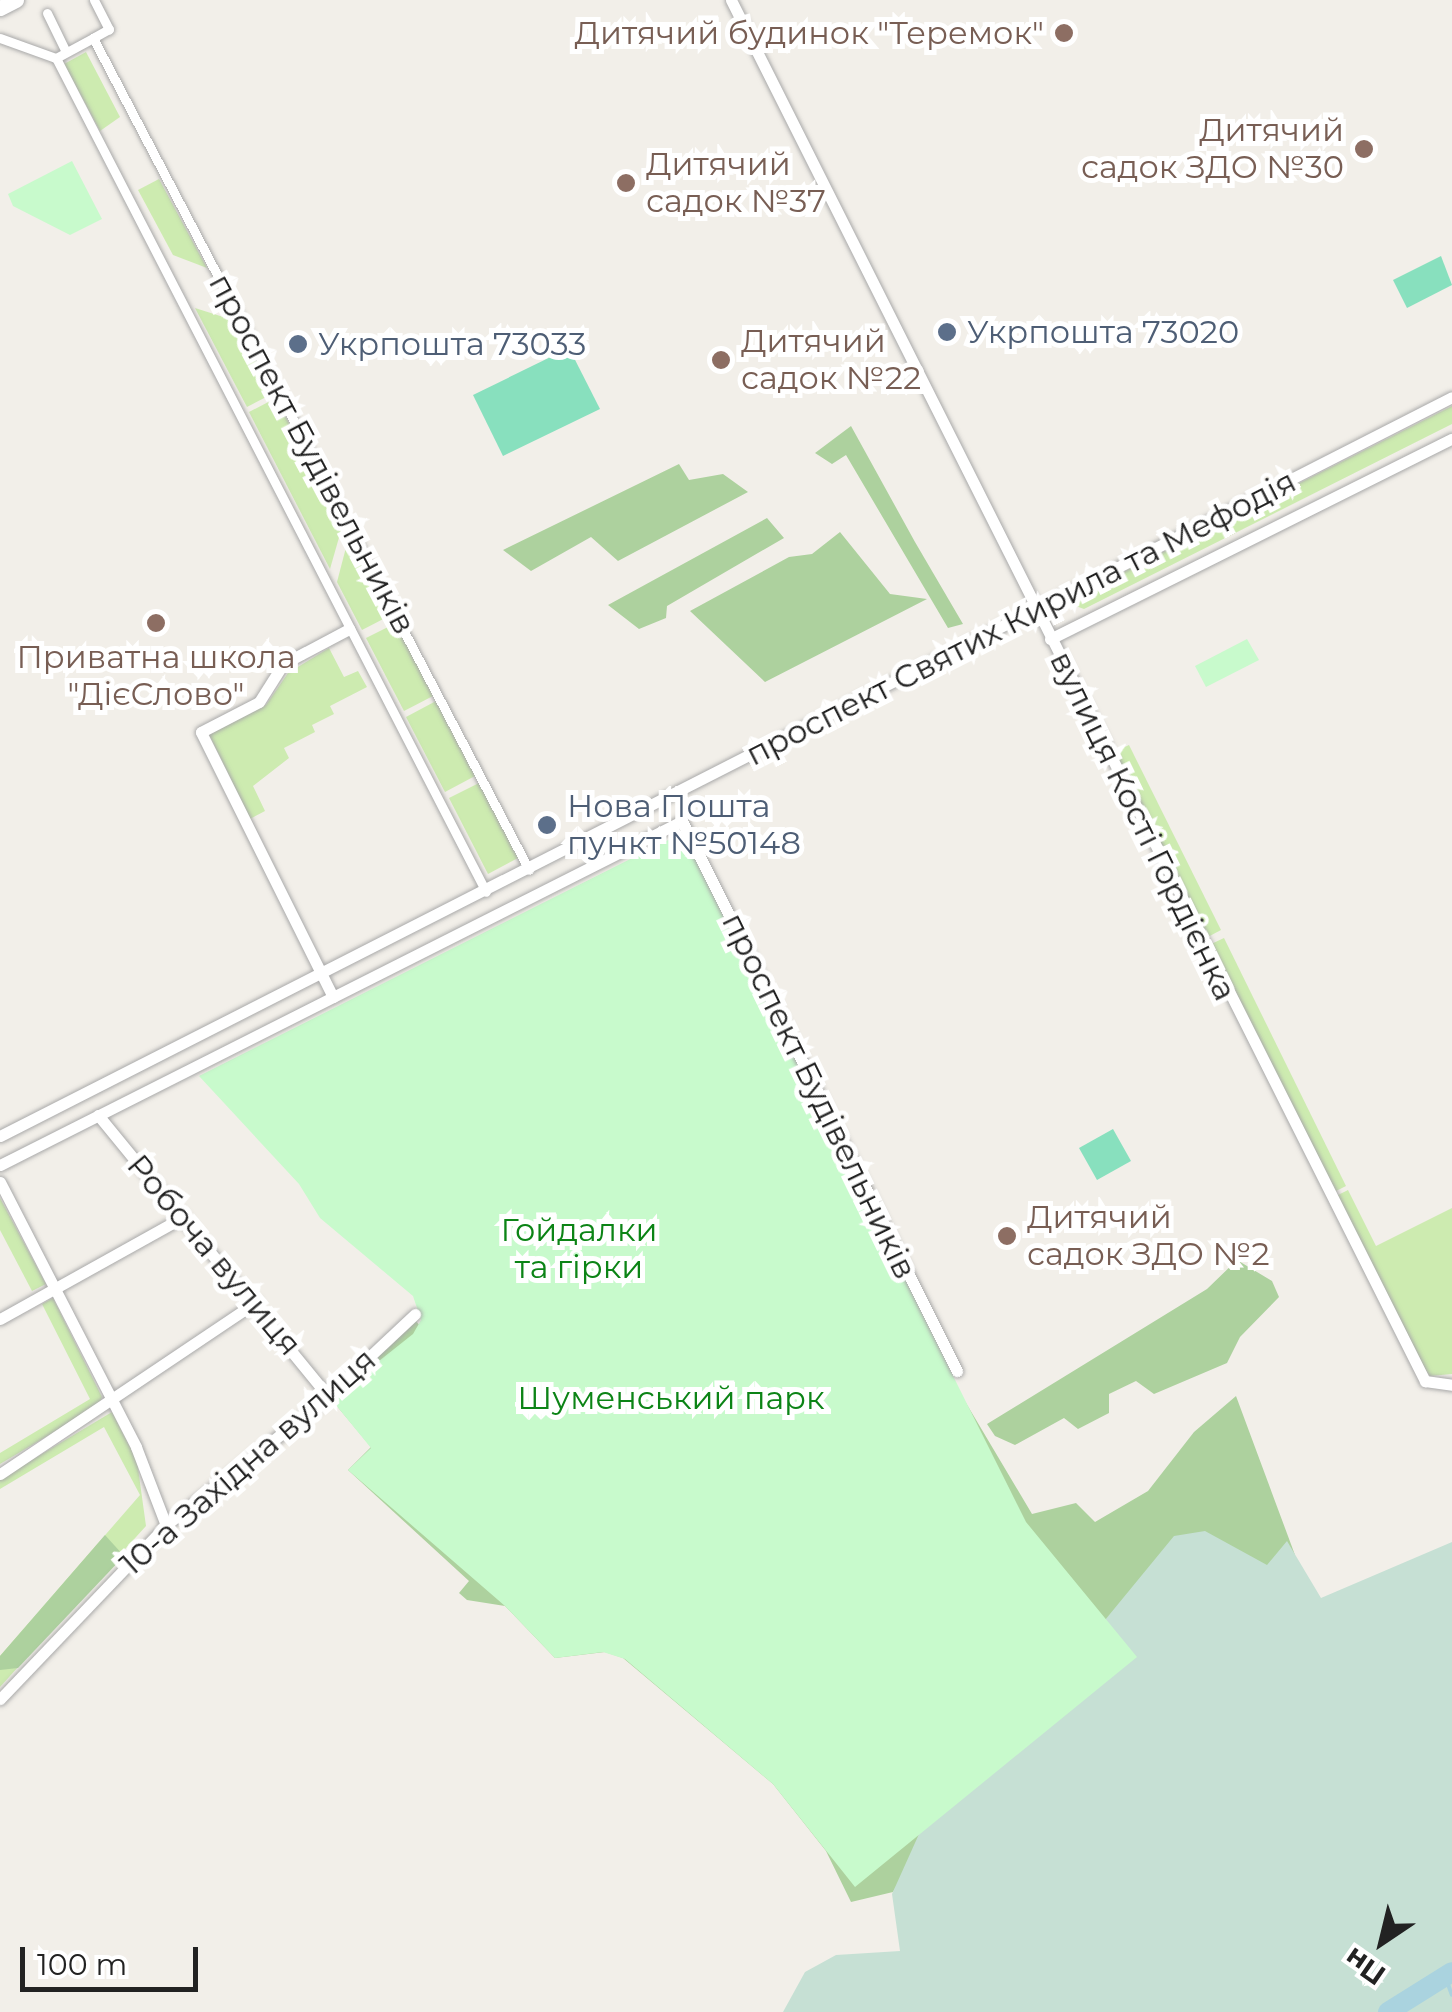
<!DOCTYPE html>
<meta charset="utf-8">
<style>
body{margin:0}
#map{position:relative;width:1452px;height:2012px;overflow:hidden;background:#f2efe9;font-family:Montserrat,sans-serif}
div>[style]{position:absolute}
.grass>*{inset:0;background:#cdebb0}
.forest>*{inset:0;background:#add19e}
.wetland>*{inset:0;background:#c6e0d4}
.park>*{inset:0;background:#c8facc}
.pitch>*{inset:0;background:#88e0be}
.stream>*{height:4px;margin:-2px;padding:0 2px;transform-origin:2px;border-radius:2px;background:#aad3df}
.river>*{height:20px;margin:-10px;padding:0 10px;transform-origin:10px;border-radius:10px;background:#aad3df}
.roads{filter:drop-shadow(0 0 2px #a9a9a9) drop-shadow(0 0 2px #a9a9a9)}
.pedestrian>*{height:9px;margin:-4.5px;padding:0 4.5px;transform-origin:4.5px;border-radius:4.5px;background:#fff}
.minor>*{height:11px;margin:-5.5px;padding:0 5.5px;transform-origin:5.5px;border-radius:5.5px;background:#fff}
.tertiary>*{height:15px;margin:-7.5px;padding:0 7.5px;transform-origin:7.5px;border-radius:7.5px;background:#fff}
.dots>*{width:28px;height:28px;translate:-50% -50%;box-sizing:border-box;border:5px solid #fff;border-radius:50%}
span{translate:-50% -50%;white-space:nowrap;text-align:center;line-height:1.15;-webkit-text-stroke:10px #fff;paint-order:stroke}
.education-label{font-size:32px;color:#785e54}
.right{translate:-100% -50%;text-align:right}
.left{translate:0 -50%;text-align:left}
.service-label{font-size:32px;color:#4e5e75}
.street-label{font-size:32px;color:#222}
.park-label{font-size:32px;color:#0c8416}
.north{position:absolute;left:1332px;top:1892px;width:100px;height:100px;-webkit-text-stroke:8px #fff;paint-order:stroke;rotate:215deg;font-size:28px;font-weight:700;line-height:40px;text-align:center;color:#222}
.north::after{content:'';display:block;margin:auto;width:35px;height:45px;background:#222;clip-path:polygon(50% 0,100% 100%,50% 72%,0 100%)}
.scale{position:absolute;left:20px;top:1947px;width:178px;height:45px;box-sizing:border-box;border:5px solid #222;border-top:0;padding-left:12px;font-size:30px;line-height:35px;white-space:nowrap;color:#222;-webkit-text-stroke:8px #fff;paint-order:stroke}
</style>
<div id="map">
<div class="grass">
<i style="clip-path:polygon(86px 52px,120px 117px,100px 131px,64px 64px)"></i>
<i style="clip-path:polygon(159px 179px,207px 268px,173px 255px,138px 190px)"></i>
<i style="clip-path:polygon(195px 308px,236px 321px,274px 393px,247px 407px)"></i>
<i style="clip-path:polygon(276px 398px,342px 527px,330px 569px,249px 412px)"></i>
<i style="clip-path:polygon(1452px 406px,1452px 424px,1084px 609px,1073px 605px,1076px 596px)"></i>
<i style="clip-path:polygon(349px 536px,391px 615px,362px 630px,337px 582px)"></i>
<i style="clip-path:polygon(396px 623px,433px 696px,404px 711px,366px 638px)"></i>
<i style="clip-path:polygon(329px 648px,344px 677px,358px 671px,367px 687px,330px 706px,334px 714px,312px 725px,315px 732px,284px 748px,289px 758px,253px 786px,265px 811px,250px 819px,209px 734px,266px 705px,288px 673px)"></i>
<i style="clip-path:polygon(436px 701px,475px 776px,445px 792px,406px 717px)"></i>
<i style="clip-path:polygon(1129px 745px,1221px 930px,1204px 939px,1112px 753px)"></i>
<i style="clip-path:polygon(479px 783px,518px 858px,488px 874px,449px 798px)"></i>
<i style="clip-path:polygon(1224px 938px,1346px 1186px,1332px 1193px,1209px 945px)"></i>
<i style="clip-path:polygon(1348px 1190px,1376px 1246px,1452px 1208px,1452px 1374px,1430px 1376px,1423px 1367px,1334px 1197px)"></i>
<i style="clip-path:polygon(0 1198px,46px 1284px,32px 1291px,0 1230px)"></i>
<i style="clip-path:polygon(53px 1298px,102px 1397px,98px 1406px,0 1464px,0 1453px,90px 1399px,42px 1304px)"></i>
<i style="clip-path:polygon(112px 1412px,137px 1461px,146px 1526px,0 1687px,0 1656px,140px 1495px,104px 1427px,0 1489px,0 1479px)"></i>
</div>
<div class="forest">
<i style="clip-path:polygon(851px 426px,915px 542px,963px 624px,948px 628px,846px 455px,832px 464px,815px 453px)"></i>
<i style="clip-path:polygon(679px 464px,689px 480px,723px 474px,748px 492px,618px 561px,591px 537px,531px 571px,503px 550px)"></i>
<i style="clip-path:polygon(767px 518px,784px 538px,667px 606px,666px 618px,639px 629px,608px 605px)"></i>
<i style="clip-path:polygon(840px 532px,890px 594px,927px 599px,765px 682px,690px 611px,789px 557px,812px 554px)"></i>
<i style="clip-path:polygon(1237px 1260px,1272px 1281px,1279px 1297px,1240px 1337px,1227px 1363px,1154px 1394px,1136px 1381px,1109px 1394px,1109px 1413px,1078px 1429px,1064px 1418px,1015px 1445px,995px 1436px,987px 1424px,1207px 1289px)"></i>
<i style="clip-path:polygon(415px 1320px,458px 1369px,966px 1403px,1032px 1514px,1076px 1503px,1095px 1522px,1148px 1491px,1194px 1432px,1236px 1396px,1295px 1555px,962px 1768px,893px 1892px,851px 1902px,826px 1851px,773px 1784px,623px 1658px,605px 1652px,555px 1658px,505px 1606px,467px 1600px,459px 1593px,469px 1581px,348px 1470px,371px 1447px,331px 1399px)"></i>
<i style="clip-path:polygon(105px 1535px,124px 1556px,18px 1668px,0 1670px,0 1656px)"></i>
</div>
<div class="wetland">
<i style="clip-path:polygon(1205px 1531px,1267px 1565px,1287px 1541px,1321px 1598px,1452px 1542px,1452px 2012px,783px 2012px,805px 1972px,836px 1955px,900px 1951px,892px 1894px,928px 1814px,1073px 1659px,1174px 1536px)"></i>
</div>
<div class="park">
<i style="clip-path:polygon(72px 161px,102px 219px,70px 235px,13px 206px,8px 194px)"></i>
<i style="clip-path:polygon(1247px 639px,1259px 660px,1206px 687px,1195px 666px)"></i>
<i style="clip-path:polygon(682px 833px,1026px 1522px,1137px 1657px,855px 1887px,773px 1784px,625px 1659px,603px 1652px,555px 1658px,505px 1606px,348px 1470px,371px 1448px,331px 1399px,413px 1334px,421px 1320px,413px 1296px,320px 1218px,299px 1184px,199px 1076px)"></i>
</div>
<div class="pitch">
<i style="clip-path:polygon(1441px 256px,1452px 285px,1407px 308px,1393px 280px)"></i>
<i style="clip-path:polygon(569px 348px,600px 409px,503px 456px,473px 395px)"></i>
<i style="clip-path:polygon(1113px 1129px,1131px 1161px,1097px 1180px,1079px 1148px)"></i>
</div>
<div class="stream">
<i style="left:1445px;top:1976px;width:20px;rotate:70deg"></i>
</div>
<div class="river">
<i style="left:1388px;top:2012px;width:75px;rotate:-32deg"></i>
</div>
<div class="roads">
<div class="pedestrian">
<i style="left:94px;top:0;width:33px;rotate:63deg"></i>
<i style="left:109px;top:29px;width:18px;rotate:151deg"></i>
<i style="left:93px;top:38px;width:939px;rotate:62.34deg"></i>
<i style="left:47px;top:13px;width:43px;rotate:64deg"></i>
<i style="left:0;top:38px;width:59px;rotate:19.7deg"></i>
<i style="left:93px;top:38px;width:42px;rotate:151.6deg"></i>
<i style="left:56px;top:58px;width:938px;rotate:62.72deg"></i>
</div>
<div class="minor">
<i style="left:731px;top:0;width:1546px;rotate:63.32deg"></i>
<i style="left:1425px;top:1381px;width:27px;rotate:8deg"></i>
<i style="left:1050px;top:639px;width:449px;rotate:-26.5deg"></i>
<i style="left:333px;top:997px;width:296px;rotate:-116.5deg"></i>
<i style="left:201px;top:732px;width:65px;rotate:-27.3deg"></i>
<i style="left:259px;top:702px;width:45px;rotate:-57.7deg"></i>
<i style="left:283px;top:664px;width:75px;rotate:-27.9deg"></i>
<i style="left:98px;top:1115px;width:363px;rotate:50.7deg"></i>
<i style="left:0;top:1136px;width:1629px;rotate:-26.97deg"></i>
<i style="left:0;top:1165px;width:764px;rotate:-26.77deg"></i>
<i style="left:682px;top:821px;width:615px;rotate:63.43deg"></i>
<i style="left:0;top:1182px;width:298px;rotate:62.8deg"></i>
<i style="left:136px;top:1447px;width:84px;rotate:69deg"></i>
<i style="left:0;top:1319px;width:210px;rotate:-29.1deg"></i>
<i style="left:0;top:1474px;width:308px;rotate:-33.9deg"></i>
<i style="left:0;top:1699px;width:240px;rotate:-46.3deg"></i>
<i style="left:166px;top:1525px;width:194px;rotate:-38.3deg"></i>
<i style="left:318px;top:1405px;width:133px;rotate:-43.2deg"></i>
</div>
<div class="tertiary">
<i style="left:0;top:8px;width:18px;rotate:-27deg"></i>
</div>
</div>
<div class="dots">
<i style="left:1064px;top:33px;background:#8d6e63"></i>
<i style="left:1364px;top:149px;background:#8d6e63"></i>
<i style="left:626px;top:183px;background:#8d6e63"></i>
<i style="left:947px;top:332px;background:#5c6f8a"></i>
<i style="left:298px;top:344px;background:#5c6f8a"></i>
<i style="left:721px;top:360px;background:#8d6e63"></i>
<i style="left:156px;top:623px;background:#8d6e63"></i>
<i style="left:547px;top:825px;background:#5c6f8a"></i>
<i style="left:1007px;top:1236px;background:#8d6e63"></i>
</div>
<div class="education-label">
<span class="right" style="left:1044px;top:33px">Дитячий будинок "Теремок"</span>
<span class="right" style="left:1344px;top:149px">Дитячий<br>садок ЗДО №30</span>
<span class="left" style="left:646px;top:183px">Дитячий<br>садок №37</span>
<span class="left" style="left:741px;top:360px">Дитячий<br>садок №22</span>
<span style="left:156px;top:676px">Приватна школа<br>"ДієСлово"</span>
<span class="left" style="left:1027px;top:1236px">Дитячий<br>садок ЗДО №2</span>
</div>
<div class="service-label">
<span class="left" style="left:967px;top:332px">Укрпошта 73020</span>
<span class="left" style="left:318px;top:344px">Укрпошта 73033</span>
<span class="left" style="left:567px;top:825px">Нова Пошта<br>пункт №50148</span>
</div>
<div class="street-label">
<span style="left:312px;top:454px;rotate:62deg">проспект Будівельників</span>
<span style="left:1021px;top:618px;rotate:-27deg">проспект Святих Кирила та Мефодія</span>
<span style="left:1143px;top:826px;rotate:64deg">вулиця Кості Гордієнка</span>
<span style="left:819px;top:1096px;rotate:64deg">проспект Будівельників</span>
<span style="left:214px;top:1255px;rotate:50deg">Робоча вулиця</span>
<span style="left:248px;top:1462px;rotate:-41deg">10-а Західна вулиця</span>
</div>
<div class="park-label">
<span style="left:579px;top:1249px">Гойдалки<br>та гірки</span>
<span style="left:671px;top:1398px">Шуменський парк</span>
</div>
<div class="north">Пн</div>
<div class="scale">100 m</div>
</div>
